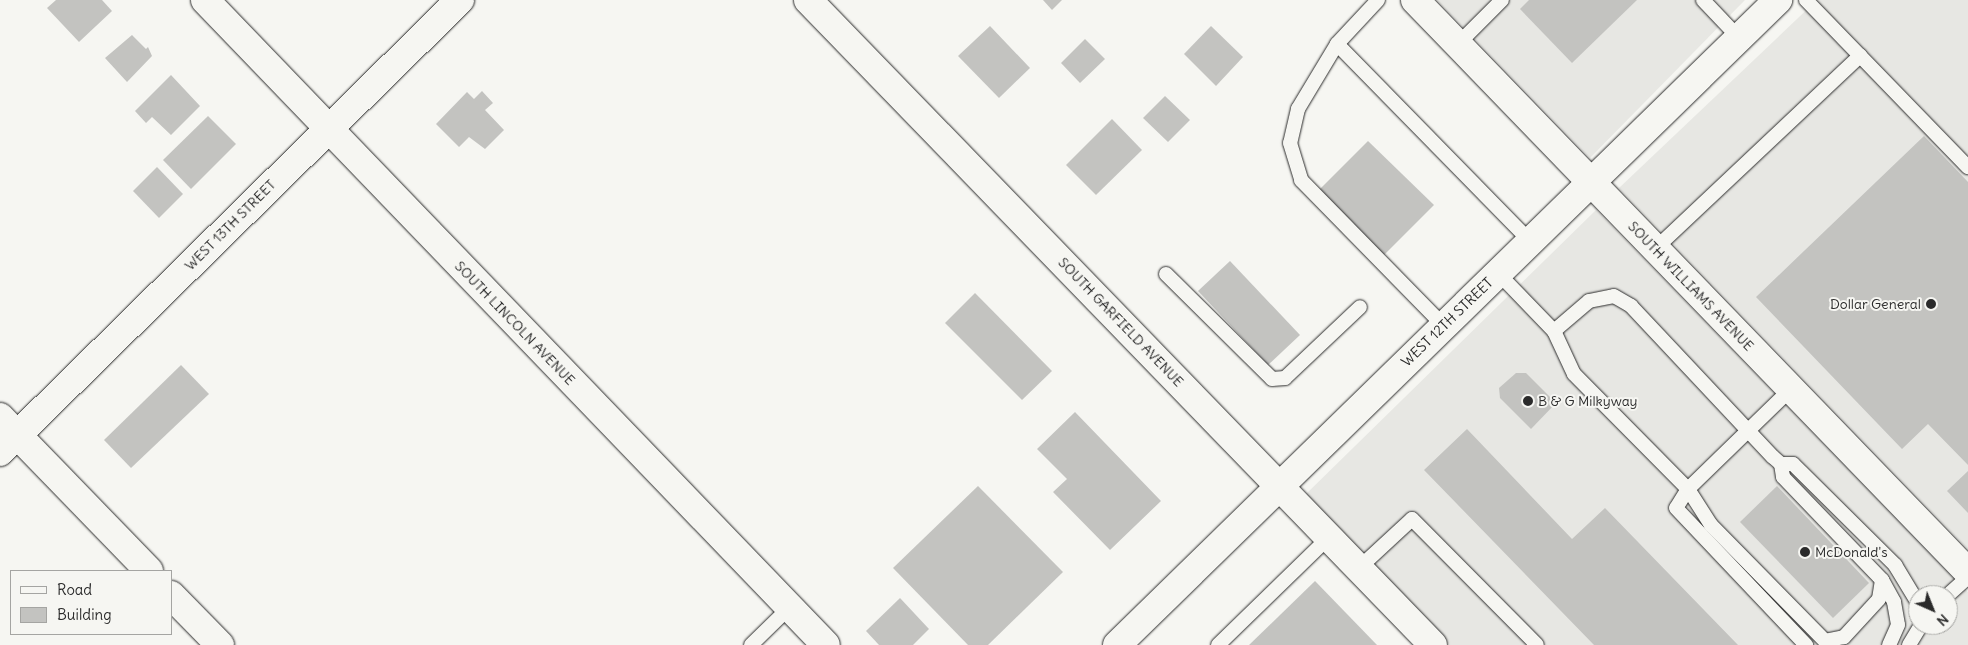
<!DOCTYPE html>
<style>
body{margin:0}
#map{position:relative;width:1968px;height:645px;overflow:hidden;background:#f6f6f2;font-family:Delius,sans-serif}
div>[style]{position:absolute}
.built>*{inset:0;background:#e7e7e3}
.building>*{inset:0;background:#c3c3c0}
.roads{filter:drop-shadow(0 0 1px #2b2b2b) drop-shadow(0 0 1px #2b2b2b)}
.lane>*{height:14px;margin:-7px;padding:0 7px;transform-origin:7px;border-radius:7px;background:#f6f6f2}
.street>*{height:28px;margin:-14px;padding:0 14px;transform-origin:14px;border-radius:14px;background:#f6f6f2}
.primary>*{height:28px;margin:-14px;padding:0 14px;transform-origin:14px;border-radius:14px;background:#f6f6f2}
.dots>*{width:14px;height:14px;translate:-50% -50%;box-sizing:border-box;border:2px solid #f6f6f2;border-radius:50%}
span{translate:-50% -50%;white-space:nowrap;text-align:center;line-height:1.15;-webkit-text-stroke:4px #f6f6f2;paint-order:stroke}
.street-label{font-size:14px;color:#2b2b2b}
.poi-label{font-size:14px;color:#2b2b2b}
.right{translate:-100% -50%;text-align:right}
.left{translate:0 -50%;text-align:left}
.legend{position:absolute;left:10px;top:570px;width:162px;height:65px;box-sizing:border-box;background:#f6f6f2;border:1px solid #a5a5a2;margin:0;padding:6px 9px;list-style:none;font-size:15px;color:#2b2b2b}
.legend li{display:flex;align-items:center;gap:10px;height:25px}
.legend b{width:25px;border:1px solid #a5a5a2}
.north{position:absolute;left:1908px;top:585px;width:50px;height:50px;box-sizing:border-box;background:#f6f6f2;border:1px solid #a5a5a2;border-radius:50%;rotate:136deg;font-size:14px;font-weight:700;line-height:20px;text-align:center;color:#2b2b2b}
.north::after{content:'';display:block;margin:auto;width:18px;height:22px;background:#2b2b2b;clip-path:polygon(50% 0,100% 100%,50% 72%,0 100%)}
</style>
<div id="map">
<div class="built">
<i style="clip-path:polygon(1437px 0,1745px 0,1590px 158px)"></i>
<i style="clip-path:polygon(1817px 0,1968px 0,1968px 549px,1619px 188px)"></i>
<i style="clip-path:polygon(evenodd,1596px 210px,1968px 592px,1968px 645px,1449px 645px,1305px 495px,1596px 210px,1918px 595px,1948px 595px,1948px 625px,1918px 625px,1918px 595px)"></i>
</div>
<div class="building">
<i style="clip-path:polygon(56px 0,102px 0,112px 11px,79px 42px,47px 8px)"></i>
<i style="clip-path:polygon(1043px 0,1062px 0,1052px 10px)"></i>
<i style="clip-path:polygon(1529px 0,1637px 0,1572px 63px,1520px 9px)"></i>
<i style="clip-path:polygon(990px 26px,1030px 68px,999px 98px,958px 56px)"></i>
<i style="clip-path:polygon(1211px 26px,1243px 57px,1216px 86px,1184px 54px)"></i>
<i style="clip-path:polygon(132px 35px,146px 49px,148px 47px,152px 56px,127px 82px,105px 58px)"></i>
<i style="clip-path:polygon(1085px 39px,1105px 59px,1080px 83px,1061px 63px)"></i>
<i style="clip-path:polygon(171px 75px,200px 106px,171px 135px,152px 117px,146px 123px,135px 111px)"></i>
<i style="clip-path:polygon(482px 91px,493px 103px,485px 110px,504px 130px,485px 149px,469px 137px,459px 147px,436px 124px,467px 92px,474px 99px)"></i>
<i style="clip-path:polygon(1165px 96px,1190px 120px,1168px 142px,1143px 118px)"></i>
<i style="clip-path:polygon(208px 116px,236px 144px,191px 189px,163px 160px)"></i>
<i style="clip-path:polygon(1112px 119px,1142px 150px,1096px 195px,1066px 165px)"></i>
<i style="clip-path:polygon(1924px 136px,1968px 182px,1968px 465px,1928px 424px,1902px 449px,1756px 297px)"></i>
<i style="clip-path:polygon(1368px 141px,1434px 205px,1384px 255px,1319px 190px)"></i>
<i style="clip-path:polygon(157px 167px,183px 194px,159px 218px,133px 191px)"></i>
<i style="clip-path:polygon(1230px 261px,1300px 335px,1268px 365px,1198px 291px)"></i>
<i style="clip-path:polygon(975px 293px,1052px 371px,1022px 400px,945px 323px)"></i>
<i style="clip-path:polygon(181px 365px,209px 394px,131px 468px,104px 440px)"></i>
<i style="clip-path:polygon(1516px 373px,1526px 373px,1556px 403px,1531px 429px,1500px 398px,1499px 388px)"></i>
<i style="clip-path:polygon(1075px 412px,1161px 501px,1110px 550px,1053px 492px,1067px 479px,1037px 449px)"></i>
<i style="clip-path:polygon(1467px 429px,1572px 539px,1605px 508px,1738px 645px,1594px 645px,1424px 470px)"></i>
<i style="clip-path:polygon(1968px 471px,1968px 513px,1947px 491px)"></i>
<i style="clip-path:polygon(978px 486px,1063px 572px,988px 645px,968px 645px,893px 568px)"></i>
<i style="clip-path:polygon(1777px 486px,1869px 583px,1833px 618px,1740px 522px)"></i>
<i style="clip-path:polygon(1315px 581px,1377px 645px,1249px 645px)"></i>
<i style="clip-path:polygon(900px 598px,929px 629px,913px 645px,879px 645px,866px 631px)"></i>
</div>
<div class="roads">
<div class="lane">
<i style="left:1378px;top:0;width:60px;rotate:133deg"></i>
<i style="left:1337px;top:44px;width:76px;rotate:121deg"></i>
<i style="left:1298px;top:109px;width:35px;rotate:103deg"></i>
<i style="left:1290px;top:143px;width:39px;rotate:73deg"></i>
<i style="left:1301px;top:180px;width:204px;rotate:45.6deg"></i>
<i style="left:1703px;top:0;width:52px;rotate:46.5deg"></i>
<i style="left:1806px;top:0;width:233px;rotate:45.9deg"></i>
<i style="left:1337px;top:44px;width:277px;rotate:45.6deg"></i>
<i style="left:1458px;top:44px;width:62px;rotate:-45deg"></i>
<i style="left:1655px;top:249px;width:282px;rotate:-43.3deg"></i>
<i style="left:1498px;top:273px;width:81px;rotate:46deg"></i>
<i style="left:1554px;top:331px;width:47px;rotate:65.1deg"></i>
<i style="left:1574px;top:374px;width:162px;rotate:45.3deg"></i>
<i style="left:1688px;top:489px;width:22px;rotate:122deg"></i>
<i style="left:1676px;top:508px;width:189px;rotate:46.5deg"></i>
<i style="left:1166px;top:274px;width:149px;rotate:44.7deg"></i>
<i style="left:1272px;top:379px;width:13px;rotate:-4deg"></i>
<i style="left:1285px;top:378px;width:103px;rotate:-43.4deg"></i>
<i style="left:1554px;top:331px;width:46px;rotate:-40.6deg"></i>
<i style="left:1589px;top:301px;width:25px;rotate:-11deg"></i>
<i style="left:1614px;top:296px;width:20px;rotate:30deg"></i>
<i style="left:1631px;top:306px;width:207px;rotate:46.8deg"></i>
<i style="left:1773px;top:457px;width:11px;rotate:41deg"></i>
<i style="left:1781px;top:464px;width:12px"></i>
<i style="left:1793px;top:464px;width:144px;rotate:44.7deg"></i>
<i style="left:1895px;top:565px;width:44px;rotate:58.8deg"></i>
<i style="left:1781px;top:464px;width:13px;rotate:81deg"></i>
<i style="left:1783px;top:477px;width:143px;rotate:46.1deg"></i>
<i style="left:1882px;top:580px;width:19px;rotate:99deg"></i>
<i style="left:1879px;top:599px;width:52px;rotate:132.6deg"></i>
<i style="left:1844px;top:637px;width:19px;rotate:168deg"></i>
<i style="left:1825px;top:641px;width:163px;rotate:-134.5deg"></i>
<i style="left:1711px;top:525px;width:43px;rotate:-122.6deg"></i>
<i style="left:1688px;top:489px;width:144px;rotate:-44.2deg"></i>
<i style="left:1359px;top:568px;width:72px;rotate:-42.8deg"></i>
<i style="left:1412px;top:519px;width:177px;rotate:45.2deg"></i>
<i style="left:1882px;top:580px;width:25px;rotate:61deg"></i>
<i style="left:1894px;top:602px;width:23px;rotate:80deg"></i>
<i style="left:1898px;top:625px;width:22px;rotate:114deg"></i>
<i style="left:1948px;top:595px;width:27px;rotate:-42deg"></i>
<i style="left:751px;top:645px;width:54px;rotate:-44.3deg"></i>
<i style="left:1218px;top:645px;width:155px;rotate:-44.2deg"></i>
<i style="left:1909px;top:645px;width:23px;rotate:-59deg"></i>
</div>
<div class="street">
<i style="left:205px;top:0;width:895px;rotate:46.09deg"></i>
<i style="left:808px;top:0;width:898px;rotate:45.9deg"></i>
<i style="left:1415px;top:0;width:796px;rotate:45.97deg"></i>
<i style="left:0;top:417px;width:214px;rotate:45.9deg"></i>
<i style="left:0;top:452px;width:645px;rotate:-44.5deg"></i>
<i style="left:171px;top:595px;width:70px;rotate:45.6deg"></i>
</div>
<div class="primary">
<i style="left:1117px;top:645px;width:924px;rotate:-44.3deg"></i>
</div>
</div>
<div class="dots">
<i style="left:1931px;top:304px;background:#2b2b2b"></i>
<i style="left:1528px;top:401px;background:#2b2b2b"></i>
<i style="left:1805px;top:552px;background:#2b2b2b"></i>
</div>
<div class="street-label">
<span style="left:230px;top:225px;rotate:-45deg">WEST 13TH STREET</span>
<span style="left:1691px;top:286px;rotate:46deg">SOUTH WILLIAMS AVENUE</span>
<span style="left:1121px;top:322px;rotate:46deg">SOUTH GARFIELD AVENUE</span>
<span style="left:1447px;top:322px;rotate:-44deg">WEST 12TH STREET</span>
<span style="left:515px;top:323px;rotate:46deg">SOUTH LINCOLN AVENUE</span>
</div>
<div class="poi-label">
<span class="right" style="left:1921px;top:304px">Dollar General</span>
<span class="left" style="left:1538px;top:401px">B &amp; G Milkyway</span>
<span class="left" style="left:1815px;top:552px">McDonald's</span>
</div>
<ul class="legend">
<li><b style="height:6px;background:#f6f6f2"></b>Road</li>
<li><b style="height:14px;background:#c3c3c0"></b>Building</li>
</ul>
<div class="north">N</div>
</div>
